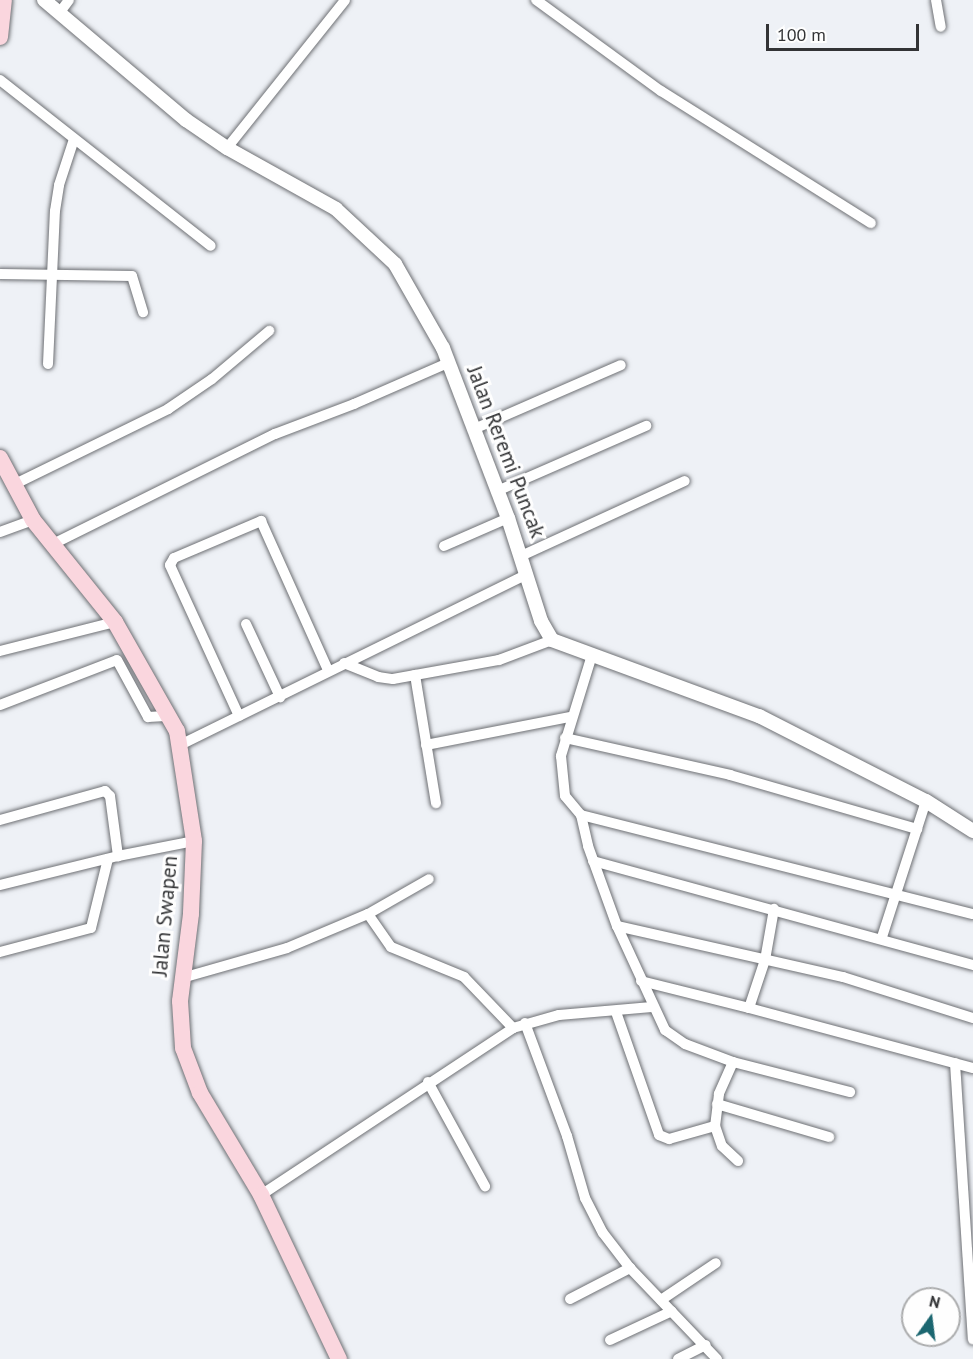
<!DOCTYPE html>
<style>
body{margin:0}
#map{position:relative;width:973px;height:1359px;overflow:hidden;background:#eef1f6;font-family:"PT Sans",sans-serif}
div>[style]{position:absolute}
.roads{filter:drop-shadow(0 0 2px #6e7074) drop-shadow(0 0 2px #6e7074)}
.minor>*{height:10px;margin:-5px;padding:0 5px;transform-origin:5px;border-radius:5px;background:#fff}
.tertiary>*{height:14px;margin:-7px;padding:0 7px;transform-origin:7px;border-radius:7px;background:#fff}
.secondary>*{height:16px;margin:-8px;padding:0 8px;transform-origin:8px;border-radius:8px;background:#fad6de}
span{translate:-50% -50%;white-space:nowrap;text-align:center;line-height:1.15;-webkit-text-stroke:6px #fefefe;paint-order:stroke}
.street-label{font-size:21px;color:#323335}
.north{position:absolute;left:901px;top:1287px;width:60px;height:60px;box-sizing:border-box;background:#fefefe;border:2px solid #acadae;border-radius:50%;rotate:14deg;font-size:16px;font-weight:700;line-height:24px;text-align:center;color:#323335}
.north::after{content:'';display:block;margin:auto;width:21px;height:27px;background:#1b6670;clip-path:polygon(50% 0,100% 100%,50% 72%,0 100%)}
.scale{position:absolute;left:766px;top:24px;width:153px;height:27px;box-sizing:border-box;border:3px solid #323335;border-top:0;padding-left:8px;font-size:18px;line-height:21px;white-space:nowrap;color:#323335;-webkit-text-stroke:4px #fefefe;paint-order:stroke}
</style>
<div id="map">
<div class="roads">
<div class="minor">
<i style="left:536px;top:0;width:155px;rotate:36.1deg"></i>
<i style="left:661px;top:91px;width:248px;rotate:32.2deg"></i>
<i style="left:936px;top:0;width:27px;rotate:80deg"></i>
<i style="left:60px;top:12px;width:15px;rotate:-53deg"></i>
<i style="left:0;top:80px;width:268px;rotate:38.2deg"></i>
<i style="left:227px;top:148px;width:189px;rotate:-51.4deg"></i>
<i style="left:0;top:274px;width:132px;rotate:0.9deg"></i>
<i style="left:132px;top:276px;width:38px;rotate:73deg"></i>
<i style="left:48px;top:364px;width:153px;rotate:-87.4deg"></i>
<i style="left:55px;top:211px;width:26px;rotate:-81deg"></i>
<i style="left:59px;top:185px;width:48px;rotate:-71.9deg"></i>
<i style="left:474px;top:429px;width:160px;rotate:-23.5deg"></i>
<i style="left:13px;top:485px;width:173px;rotate:-26.1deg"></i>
<i style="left:168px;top:409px;width:53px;rotate:-34.3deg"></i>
<i style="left:212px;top:379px;width:75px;rotate:-40.1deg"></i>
<i style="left:497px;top:491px;width:163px;rotate:-23.6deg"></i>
<i style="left:0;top:532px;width:35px;rotate:-20deg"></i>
<i style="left:53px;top:544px;width:248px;rotate:-26.4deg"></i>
<i style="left:275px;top:434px;width:85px;rotate:-20.8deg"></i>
<i style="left:354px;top:404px;width:103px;rotate:-23.6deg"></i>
<i style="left:444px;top:546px;width:70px;rotate:-23.6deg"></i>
<i style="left:521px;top:556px;width:180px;rotate:-24.6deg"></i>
<i style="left:246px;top:624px;width:81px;rotate:65deg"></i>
<i style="left:0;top:651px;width:119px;rotate:-14.2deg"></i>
<i style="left:592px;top:655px;width:106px;rotate:107.1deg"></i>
<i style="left:561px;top:756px;width:40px;rotate:84.3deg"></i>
<i style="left:565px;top:796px;width:25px;rotate:50deg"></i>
<i style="left:581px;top:815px;width:32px;rotate:77deg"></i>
<i style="left:588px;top:846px;width:85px;rotate:70.1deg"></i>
<i style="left:617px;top:926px;width:115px;rotate:65.2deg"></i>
<i style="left:665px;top:1030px;width:24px;rotate:35deg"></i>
<i style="left:685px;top:1044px;width:51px;rotate:20.6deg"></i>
<i style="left:733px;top:1062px;width:35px;rotate:114deg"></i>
<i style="left:719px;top:1094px;width:32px;rotate:97deg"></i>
<i style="left:715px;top:1126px;width:21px;rotate:71deg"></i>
<i style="left:722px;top:1146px;width:22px;rotate:43deg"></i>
<i style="left:344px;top:663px;width:37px;rotate:22deg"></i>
<i style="left:378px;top:677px;width:15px;rotate:8deg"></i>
<i style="left:393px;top:679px;width:108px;rotate:-10.2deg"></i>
<i style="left:499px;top:660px;width:57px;rotate:-20.7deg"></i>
<i style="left:415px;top:675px;width:130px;rotate:80.7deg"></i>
<i style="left:0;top:705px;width:125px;rotate:-21deg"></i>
<i style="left:117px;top:660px;width:65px;rotate:61.5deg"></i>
<i style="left:148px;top:717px;width:22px;rotate:-3deg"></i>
<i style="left:239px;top:716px;width:166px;rotate:-114.6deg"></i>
<i style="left:170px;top:565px;width:8px;rotate:-60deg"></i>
<i style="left:174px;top:558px;width:95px;rotate:-23deg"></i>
<i style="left:261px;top:521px;width:163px;rotate:65.8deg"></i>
<i style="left:565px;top:738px;width:169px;rotate:12.6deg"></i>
<i style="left:730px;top:775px;width:195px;rotate:16.1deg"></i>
<i style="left:180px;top:745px;width:387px;rotate:-26.2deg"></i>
<i style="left:426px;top:745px;width:147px;rotate:-11deg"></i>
<i style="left:581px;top:815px;width:404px;rotate:14.2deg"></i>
<i style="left:0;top:820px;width:109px;rotate:-15.4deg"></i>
<i style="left:105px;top:791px;width:7px;rotate:45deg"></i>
<i style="left:110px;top:796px;width:61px;rotate:82.4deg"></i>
<i style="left:118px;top:856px;width:122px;rotate:166.2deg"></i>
<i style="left:118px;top:856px;width:77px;rotate:-11.2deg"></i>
<i style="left:593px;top:861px;width:394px;rotate:15.3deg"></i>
<i style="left:368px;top:914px;width:40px;rotate:55.1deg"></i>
<i style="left:391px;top:947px;width:79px;rotate:22.3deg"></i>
<i style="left:464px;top:977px;width:71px;rotate:46.1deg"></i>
<i style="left:617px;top:926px;width:232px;rotate:12.7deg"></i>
<i style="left:843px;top:977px;width:136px;rotate:17.5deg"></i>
<i style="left:882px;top:937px;width:143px;rotate:-72.1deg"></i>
<i style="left:0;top:952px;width:94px;rotate:-14.8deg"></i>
<i style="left:91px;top:928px;width:71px;rotate:-76.2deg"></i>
<i style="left:182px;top:978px;width:109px;rotate:-15.9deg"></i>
<i style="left:287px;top:948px;width:88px;rotate:-22.8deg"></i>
<i style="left:368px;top:914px;width:70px;rotate:-29.8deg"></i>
<i style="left:641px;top:981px;width:111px;rotate:14deg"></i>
<i style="left:749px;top:1008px;width:51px;rotate:-71.6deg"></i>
<i style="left:765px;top:960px;width:52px;rotate:-80deg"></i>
<i style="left:749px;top:1008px;width:232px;rotate:15deg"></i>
<i style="left:616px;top:1012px;width:130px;rotate:70.7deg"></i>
<i style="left:659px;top:1135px;width:11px;rotate:22deg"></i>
<i style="left:669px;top:1139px;width:48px;rotate:-15.8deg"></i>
<i style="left:525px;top:1023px;width:121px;rotate:69.6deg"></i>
<i style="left:567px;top:1136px;width:65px;rotate:73.8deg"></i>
<i style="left:585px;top:1198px;width:39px;rotate:63deg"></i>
<i style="left:603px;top:1233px;width:44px;rotate:52.4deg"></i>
<i style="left:630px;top:1268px;width:126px;rotate:46.3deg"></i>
<i style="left:733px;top:1062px;width:121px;rotate:14.4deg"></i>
<i style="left:955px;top:1063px;width:277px;rotate:86.3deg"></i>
<i style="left:428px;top:1082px;width:119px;rotate:61.3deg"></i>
<i style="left:717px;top:1104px;width:117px;rotate:16.4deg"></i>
<i style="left:261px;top:1195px;width:302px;rotate:-33.5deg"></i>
<i style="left:513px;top:1028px;width:48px;rotate:-15.8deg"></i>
<i style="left:559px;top:1015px;width:93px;rotate:-4.9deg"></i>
<i style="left:570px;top:1299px;width:68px;rotate:-27.3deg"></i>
<i style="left:661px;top:1300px;width:66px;rotate:-33.9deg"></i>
<i style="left:610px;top:1340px;width:68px;rotate:-25.1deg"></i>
<i style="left:678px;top:1359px;width:31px;rotate:-27deg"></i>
</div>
<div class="tertiary">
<i style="left:44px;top:0;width:186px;rotate:40.2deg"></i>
<i style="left:186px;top:120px;width:50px;rotate:34.3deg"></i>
<i style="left:227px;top:148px;width:125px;rotate:29.2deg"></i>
<i style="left:336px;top:209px;width:81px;rotate:43deg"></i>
<i style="left:395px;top:264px;width:97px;rotate:60.3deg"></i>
<i style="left:443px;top:348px;width:182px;rotate:69.1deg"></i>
<i style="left:508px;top:518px;width:108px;rotate:72.2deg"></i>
<i style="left:541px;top:621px;width:22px;rotate:60deg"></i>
<i style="left:552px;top:640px;width:221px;rotate:20.2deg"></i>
<i style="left:759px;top:716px;width:187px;rotate:27deg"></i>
<i style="left:926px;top:801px;width:56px;rotate:32.6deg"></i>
</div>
<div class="secondary">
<i style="left:0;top:37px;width:37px;rotate:-84deg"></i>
<i style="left:0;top:458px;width:70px;rotate:62deg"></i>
<i style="left:33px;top:520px;width:131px;rotate:51.2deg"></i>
<i style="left:115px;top:622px;width:125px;rotate:60.4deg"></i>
<i style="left:177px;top:731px;width:111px;rotate:81.2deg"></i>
<i style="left:194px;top:841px;width:73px;rotate:92.4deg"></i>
<i style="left:191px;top:914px;width:88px;rotate:97.2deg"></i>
<i style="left:180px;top:1001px;width:47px;rotate:86.3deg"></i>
<i style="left:183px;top:1048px;width:48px;rotate:69.3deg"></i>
<i style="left:200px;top:1093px;width:119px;rotate:59.1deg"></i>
<i style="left:261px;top:1195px;width:182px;rotate:64.6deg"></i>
</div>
</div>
<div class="street-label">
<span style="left:506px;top:452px;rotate:69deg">Jalan Reremi Puncak</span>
<span style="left:165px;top:916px;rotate:-85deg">Jalan Swapen</span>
</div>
<div class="north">N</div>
<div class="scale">100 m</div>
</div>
